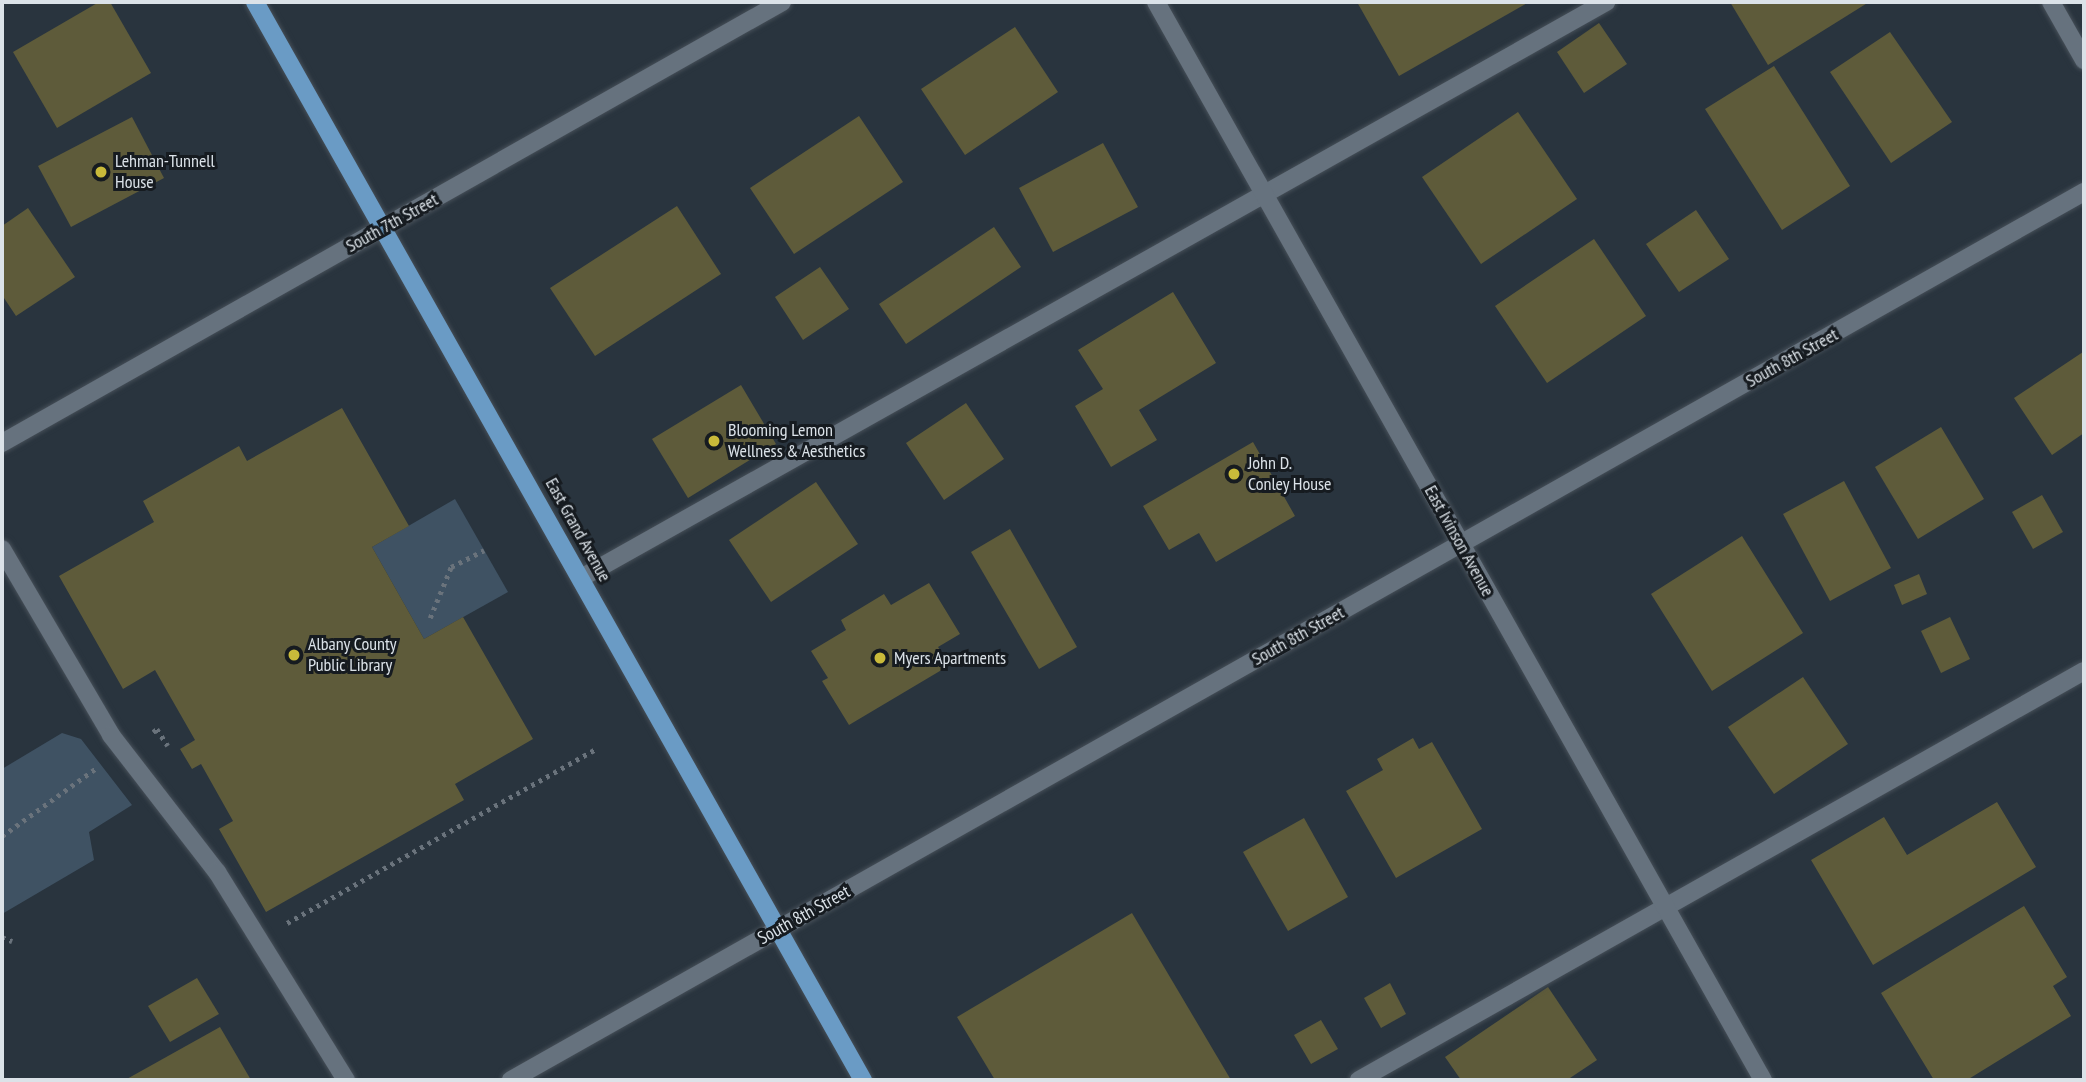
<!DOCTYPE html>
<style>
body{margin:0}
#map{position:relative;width:2086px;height:1082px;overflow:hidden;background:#29343e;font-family:"PT Sans Narrow",sans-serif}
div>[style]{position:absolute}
.green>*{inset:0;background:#3f5263}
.building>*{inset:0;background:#5e5b3a}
.path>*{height:4.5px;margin-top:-2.25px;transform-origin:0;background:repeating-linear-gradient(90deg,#6a737c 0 3.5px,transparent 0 8.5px)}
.roads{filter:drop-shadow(0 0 2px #464f58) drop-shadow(0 0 2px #464f58)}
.service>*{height:18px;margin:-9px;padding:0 9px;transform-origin:9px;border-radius:9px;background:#66727e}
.minor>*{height:18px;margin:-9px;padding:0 9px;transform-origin:9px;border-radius:9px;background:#66727e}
.tertiary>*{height:18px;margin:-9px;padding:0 9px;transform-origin:9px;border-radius:9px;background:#66727e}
.primary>*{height:18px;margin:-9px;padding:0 9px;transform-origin:9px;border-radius:9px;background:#6a9bc5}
.dots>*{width:19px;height:19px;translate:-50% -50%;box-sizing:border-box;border:4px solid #161b20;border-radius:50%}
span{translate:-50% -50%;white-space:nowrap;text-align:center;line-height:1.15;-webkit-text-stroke:6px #161b20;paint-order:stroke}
.poi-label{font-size:18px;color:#dbe2e8}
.left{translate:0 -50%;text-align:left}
.street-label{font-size:18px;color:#dbe2e8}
.frame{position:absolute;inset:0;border:4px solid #dbe2e8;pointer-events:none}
</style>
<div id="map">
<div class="green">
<i style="clip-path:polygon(455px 499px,508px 592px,424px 639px,372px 547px)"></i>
<i style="clip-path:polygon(62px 733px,81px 739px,132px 805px,89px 832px,94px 860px,2px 914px,2px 769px)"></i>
</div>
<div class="building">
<i style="clip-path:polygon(99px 2px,110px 2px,151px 73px,57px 128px,13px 52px)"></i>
<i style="clip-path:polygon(1357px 2px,1529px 2px,1399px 76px)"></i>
<i style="clip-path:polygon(1730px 2px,1869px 2px,1768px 65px)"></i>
<i style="clip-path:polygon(1599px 23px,1627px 64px,1584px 93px,1557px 52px)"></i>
<i style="clip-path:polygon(1015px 27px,1058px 92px,965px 155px,921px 89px)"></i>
<i style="clip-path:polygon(1890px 32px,1952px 122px,1891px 163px,1830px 72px)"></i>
<i style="clip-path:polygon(1774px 66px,1850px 186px,1782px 230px,1705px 109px)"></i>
<i style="clip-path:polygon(1518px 112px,1577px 199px,1481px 264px,1422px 177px)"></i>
<i style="clip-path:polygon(859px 116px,903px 182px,794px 254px,750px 188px)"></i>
<i style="clip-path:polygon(132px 117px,164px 178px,71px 227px,38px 166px)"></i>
<i style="clip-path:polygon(1103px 143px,1138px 207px,1053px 252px,1019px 188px)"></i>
<i style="clip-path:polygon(677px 206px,721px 274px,595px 356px,550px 288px)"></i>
<i style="clip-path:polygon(28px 208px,75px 277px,16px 316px,2px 295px,2px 226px)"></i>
<i style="clip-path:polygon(1696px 210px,1729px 259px,1679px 292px,1646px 244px)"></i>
<i style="clip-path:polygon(994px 227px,1021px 267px,906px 344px,879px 304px)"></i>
<i style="clip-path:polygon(1594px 239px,1646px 316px,1547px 383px,1495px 306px)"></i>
<i style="clip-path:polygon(820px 267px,849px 309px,803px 340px,775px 297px)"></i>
<i style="clip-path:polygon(1173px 292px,1216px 363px,1139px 410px,1157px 440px,1111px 467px,1075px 406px,1103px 389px,1078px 350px)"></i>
<i style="clip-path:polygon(2083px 352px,2084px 433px,2052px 455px,2014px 398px)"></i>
<i style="clip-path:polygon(741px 385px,776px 444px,688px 498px,652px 439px)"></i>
<i style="clip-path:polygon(966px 403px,1004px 459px,944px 500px,906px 443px)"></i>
<i style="clip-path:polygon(342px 408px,409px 526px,372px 547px,424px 639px,463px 617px,533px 739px,455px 784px,464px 800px,266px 912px,219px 829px,233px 821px,201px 764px,192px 769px,180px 749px,195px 740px,155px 670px,123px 689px,59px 576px,154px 522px,143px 501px,239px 446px,247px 461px)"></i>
<i style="clip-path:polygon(1941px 427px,1984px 499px,1918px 539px,1875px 467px)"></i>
<i style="clip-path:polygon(1253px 442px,1295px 516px,1216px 562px,1199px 533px,1169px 550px,1143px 506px)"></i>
<i style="clip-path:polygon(1844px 481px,1891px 568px,1830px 601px,1783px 514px)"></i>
<i style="clip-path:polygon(816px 482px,858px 544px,771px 602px,729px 540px)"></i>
<i style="clip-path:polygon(2042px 495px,2063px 532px,2033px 549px,2012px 512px)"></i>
<i style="clip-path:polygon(1010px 529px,1077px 647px,1039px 669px,971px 552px)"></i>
<i style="clip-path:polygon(1742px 536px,1803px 633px,1712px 691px,1651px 594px)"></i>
<i style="clip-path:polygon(1919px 574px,1927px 594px,1902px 605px,1894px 585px)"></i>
<i style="clip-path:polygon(929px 583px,960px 634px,938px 647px,950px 665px,849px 725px,822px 681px,828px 678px,811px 651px,846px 630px,841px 620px,884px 594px,891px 605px)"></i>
<i style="clip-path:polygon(1950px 617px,1970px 659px,1941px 673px,1921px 631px)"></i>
<i style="clip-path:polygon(1803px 677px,1848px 744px,1774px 794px,1728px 727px)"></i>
<i style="clip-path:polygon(1413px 738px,1419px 749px,1432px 742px,1482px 829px,1396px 878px,1346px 791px,1383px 770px,1377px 759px)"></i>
<i style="clip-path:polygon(1997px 802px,2036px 867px,1873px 965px,1811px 860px,1884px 817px,1907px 855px)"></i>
<i style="clip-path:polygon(1304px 818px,1348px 897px,1288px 931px,1243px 852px)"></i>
<i style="clip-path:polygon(2024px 906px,2067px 977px,2053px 986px,2071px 1016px,1967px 1080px,1934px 1080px,1881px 993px)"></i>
<i style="clip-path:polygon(1132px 913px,1231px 1080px,995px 1080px,957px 1017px)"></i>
<i style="clip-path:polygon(197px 978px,219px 1014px,170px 1042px,148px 1006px)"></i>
<i style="clip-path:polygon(1390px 983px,1406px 1014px,1381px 1028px,1364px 998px)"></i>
<i style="clip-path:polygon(1548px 987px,1597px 1060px,1567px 1080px,1461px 1080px,1445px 1057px)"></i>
<i style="clip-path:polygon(1321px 1020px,1338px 1049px,1311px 1064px,1294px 1035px)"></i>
<i style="clip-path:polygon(220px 1027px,251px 1080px,125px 1080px)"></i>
</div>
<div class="path">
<i style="left:430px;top:618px;width:55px;rotate:-67.6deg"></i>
<i style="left:451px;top:567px;width:37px;rotate:-27deg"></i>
<i style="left:153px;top:732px;width:5px;rotate:-37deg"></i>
<i style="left:157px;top:729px;width:20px;rotate:57deg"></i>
<i style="left:2px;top:836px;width:115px;rotate:-35.8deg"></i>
<i style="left:287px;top:923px;width:356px;rotate:-29.4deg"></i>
<i style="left:2px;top:937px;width:11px;rotate:22deg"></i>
</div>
<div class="roads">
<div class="service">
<i style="left:2px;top:549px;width:216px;rotate:59.6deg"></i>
<i style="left:111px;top:735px;width:173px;rotate:52.3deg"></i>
<i style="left:217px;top:872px;width:245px;rotate:58.2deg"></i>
<i style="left:581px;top:578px;width:1176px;rotate:-29.33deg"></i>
<i style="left:1359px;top:1080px;width:832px;rotate:-29.43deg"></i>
</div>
<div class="minor">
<i style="left:2051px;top:2px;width:67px;rotate:60.4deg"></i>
<i style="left:2px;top:443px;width:896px;rotate:-29.48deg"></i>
<i style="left:511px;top:1080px;width:1806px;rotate:-29.45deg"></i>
</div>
<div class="tertiary">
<i style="left:1156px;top:2px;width:1237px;rotate:60.62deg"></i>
</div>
<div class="primary">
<i style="left:255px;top:2px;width:1238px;rotate:60.58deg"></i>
</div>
</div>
<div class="dots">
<i style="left:101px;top:172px;background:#c9ba3a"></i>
<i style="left:714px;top:441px;background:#c9ba3a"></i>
<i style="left:1234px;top:474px;background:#c9ba3a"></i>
<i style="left:294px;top:655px;background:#c9ba3a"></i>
<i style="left:880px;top:658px;background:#c9ba3a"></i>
</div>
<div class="poi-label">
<span class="left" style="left:115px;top:172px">Lehman-Tunnell<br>House</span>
<span class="left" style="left:728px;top:441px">Blooming Lemon<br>Wellness &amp; Aesthetics</span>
<span class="left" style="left:1248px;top:474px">John D.<br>Conley House</span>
<span class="left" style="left:308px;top:655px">Albany County<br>Public Library</span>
<span class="left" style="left:894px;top:658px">Myers Apartments</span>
</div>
<div class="street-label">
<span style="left:392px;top:223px;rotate:-29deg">South 7th Street</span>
<span style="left:1792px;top:358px;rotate:-29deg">South 8th Street</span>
<span style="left:578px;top:530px;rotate:61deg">East Grand Avenue</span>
<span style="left:1459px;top:541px;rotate:61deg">East Ivinson Avenue</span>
<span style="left:1298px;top:636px;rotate:-29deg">South 8th Street</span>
<span style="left:804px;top:915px;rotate:-29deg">South 8th Street</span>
</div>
<div class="frame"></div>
</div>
